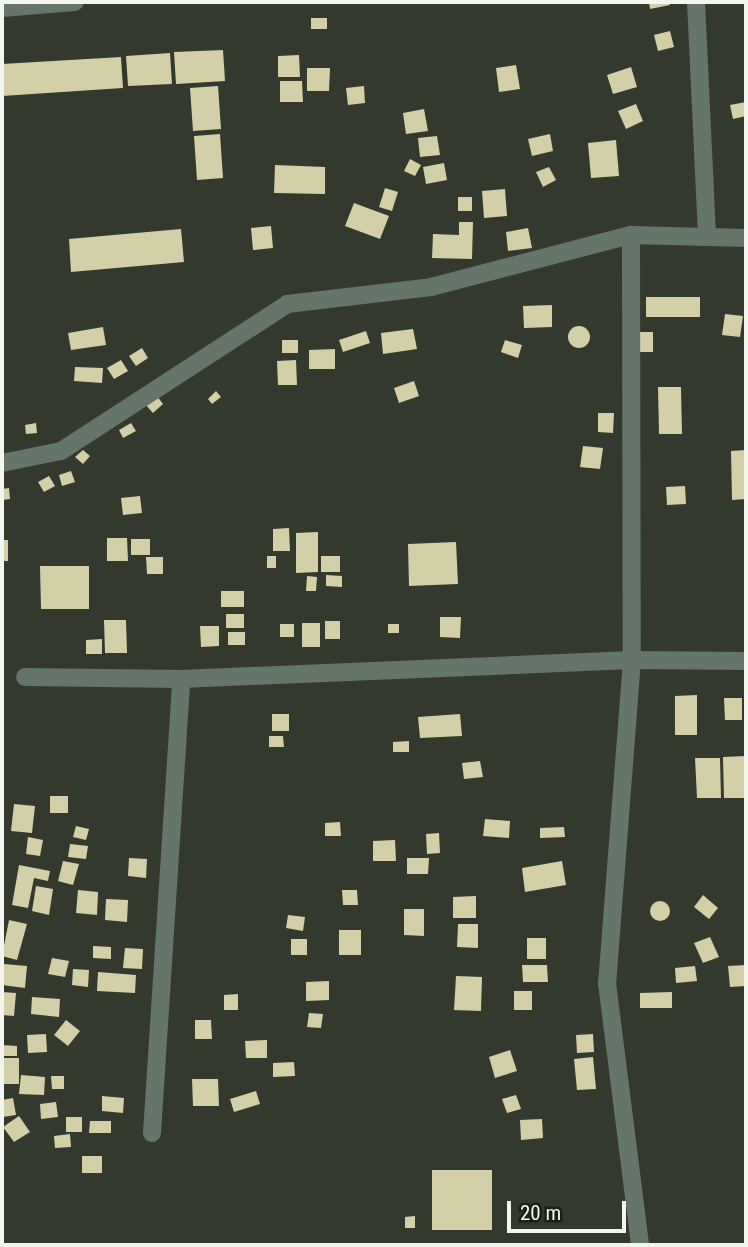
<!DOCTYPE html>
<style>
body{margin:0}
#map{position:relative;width:748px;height:1247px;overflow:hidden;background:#33392c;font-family:"Roboto Condensed",sans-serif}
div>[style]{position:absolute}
.building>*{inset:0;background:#d3d0a7}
.round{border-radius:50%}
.minor>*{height:18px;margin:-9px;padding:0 9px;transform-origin:9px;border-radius:9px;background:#65756a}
span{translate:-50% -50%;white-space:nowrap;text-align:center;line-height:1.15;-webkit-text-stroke:7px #1c1f19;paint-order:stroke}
.frame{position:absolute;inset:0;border:4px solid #f2f6ee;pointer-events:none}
.scale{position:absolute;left:507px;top:1201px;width:119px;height:32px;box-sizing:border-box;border:4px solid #f2f6ee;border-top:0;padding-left:9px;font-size:21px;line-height:24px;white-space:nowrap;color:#f2f6ee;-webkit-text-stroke:5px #1c1f19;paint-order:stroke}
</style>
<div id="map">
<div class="building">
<i style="clip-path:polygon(649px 2px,669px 2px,670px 5px,650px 9px)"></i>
<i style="clip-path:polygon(311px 18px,327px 18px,327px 29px,311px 29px)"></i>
<i style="clip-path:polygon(670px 31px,674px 47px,658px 51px,654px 35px)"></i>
<i style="clip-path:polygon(223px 50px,225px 81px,176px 84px,174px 52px)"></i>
<i style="clip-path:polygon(170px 53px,172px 84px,128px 86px,126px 56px)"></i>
<i style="clip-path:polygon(299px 55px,300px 77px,278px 77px,278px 56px)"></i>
<i style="clip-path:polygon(121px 57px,123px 88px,2px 96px,2px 64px)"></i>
<i style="clip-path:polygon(516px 65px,520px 89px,499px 92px,496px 68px)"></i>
<i style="clip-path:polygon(631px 67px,637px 87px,613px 94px,607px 75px)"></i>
<i style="clip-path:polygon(307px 68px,330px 68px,329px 91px,307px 91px)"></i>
<i style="clip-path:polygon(280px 81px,302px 81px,303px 102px,280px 102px)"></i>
<i style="clip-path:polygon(218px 86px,221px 129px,193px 131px,190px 88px)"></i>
<i style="clip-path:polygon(364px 86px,365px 103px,348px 105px,346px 88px)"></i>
<i style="clip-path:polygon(746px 102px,746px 116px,733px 119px,730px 105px)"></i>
<i style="clip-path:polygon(636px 104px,643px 121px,626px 129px,618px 111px)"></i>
<i style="clip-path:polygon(424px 109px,428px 131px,406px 134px,403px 113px)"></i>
<i style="clip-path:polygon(220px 134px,223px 178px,197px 180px,194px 136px)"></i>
<i style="clip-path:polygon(550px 134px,553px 151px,532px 156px,528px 139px)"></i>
<i style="clip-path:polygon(437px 136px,440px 155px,420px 157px,418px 138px)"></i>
<i style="clip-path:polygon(616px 140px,619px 176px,591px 178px,588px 143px)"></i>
<i style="clip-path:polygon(410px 159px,421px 165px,415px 176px,404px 171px)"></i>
<i style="clip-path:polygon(444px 163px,447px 180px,426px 184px,423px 167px)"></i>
<i style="clip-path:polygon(275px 165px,325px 167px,325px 194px,274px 193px)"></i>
<i style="clip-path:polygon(549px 167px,556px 180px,543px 187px,536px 172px)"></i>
<i style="clip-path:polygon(385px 188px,398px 192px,392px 211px,379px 207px)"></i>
<i style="clip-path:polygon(505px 189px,507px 216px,484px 218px,482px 191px)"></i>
<i style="clip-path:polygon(458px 197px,472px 197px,472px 211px,458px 211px)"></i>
<i style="clip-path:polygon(354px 203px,389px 216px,380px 239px,345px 226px)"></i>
<i style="clip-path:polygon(459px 222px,473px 222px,472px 259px,432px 258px,433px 234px,459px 235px)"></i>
<i style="clip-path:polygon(271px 226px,273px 248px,253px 250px,251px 228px)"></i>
<i style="clip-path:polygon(528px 228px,532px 248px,508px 251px,506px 232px)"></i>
<i style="clip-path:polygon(181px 229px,184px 262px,71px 272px,69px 239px)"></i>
<i style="clip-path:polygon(646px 297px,700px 297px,700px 317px,646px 317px)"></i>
<i style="clip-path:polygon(552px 305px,552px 327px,524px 328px,523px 306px)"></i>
<i style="clip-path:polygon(725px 314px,743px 316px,740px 337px,722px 335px)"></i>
<i class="round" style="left:568px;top:326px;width:22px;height:22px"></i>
<i style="clip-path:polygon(103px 327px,106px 345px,71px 350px,68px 333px)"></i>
<i style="clip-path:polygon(413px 329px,417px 349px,383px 354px,381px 333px)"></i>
<i style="clip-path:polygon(366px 331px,370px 343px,343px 352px,339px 340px)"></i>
<i style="clip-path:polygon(638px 332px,653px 332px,653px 352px,638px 352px)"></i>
<i style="clip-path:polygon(282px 340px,298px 340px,298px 353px,282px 353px)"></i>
<i style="clip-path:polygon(505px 340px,522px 345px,518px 358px,501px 352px)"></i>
<i style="clip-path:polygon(142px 348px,148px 358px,136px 366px,129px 356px)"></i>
<i style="clip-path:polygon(335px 349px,335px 369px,309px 369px,309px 350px)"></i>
<i style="clip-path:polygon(121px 360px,128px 371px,114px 379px,107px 368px)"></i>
<i style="clip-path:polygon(296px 360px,297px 385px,278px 385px,277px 361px)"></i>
<i style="clip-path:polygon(75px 367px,103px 368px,102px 383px,74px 381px)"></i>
<i style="clip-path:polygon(414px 381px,419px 396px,399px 403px,394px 388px)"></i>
<i style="clip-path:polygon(658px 387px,681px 387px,682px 434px,659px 434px)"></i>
<i style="clip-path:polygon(216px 391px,221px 397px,212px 404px,208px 399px)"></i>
<i style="clip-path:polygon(156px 395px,163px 404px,153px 413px,145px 404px)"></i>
<i style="clip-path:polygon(598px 413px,614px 413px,613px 433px,598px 432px)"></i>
<i style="clip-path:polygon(36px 423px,37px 433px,26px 434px,25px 425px)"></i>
<i style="clip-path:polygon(131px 423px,136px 431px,123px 438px,119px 430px)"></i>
<i style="clip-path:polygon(583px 446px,603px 448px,600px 469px,580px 467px)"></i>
<i style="clip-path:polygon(83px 450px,90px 456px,83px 464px,75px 457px)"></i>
<i style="clip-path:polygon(746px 450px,746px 499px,732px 500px,731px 451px)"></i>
<i style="clip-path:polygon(71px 471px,75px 482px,62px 486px,59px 475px)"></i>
<i style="clip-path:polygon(49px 476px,55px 486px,44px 492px,38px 482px)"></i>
<i style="clip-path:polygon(685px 486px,686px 504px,667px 505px,666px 487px)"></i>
<i style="clip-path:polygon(9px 488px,10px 499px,2px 500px,2px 489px)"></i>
<i style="clip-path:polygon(140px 496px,142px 513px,123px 515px,121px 498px)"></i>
<i style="clip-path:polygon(289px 528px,290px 551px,273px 551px,273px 529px)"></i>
<i style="clip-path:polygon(318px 532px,318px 572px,296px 573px,296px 533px)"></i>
<i style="clip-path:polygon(107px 538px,127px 538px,128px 561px,107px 561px)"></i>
<i style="clip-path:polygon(131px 539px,150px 539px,150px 555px,131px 555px)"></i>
<i style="clip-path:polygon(2px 540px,8px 540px,8px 561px,2px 561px)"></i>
<i style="clip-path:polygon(456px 542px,458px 584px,409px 586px,408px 544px)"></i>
<i style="clip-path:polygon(267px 556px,276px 556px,276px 568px,267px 568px)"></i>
<i style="clip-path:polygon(321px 556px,340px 556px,340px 572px,321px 572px)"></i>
<i style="clip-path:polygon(146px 557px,163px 557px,163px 574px,147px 574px)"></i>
<i style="clip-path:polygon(40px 566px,89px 566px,89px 609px,41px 609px)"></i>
<i style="clip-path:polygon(326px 575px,342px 576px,342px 587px,326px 586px)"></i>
<i style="clip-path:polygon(307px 576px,317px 577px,316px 591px,306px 591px)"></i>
<i style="clip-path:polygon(221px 591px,244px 591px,244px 607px,221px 607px)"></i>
<i style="clip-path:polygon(226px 614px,244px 614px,244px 628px,226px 628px)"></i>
<i style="clip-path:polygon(440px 617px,461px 617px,460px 638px,440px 637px)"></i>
<i style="clip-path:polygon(104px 620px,126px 620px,127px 653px,105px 653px)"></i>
<i style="clip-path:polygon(325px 621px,340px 621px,340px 639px,325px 639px)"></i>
<i style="clip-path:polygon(302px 623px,320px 623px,320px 647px,302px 647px)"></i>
<i style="clip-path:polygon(280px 624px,294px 624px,294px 637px,280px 637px)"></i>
<i style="clip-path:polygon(388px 624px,399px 624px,399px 633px,388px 633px)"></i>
<i style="clip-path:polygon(200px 626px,219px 626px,219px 646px,201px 647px)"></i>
<i style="clip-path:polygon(228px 632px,245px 632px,245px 645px,228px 645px)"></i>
<i style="clip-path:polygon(102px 639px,102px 654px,86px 654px,86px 640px)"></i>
<i style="clip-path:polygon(697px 695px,697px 735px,675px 735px,675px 696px)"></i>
<i style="clip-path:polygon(724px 698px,742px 698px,742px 720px,725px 720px)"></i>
<i style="clip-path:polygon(272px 714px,289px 714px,289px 731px,272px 731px)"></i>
<i style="clip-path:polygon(460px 714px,462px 736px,420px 738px,418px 717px)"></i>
<i style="clip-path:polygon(269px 736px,283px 736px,284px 747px,269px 747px)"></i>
<i style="clip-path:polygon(409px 741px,409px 752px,393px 752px,393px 742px)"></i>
<i style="clip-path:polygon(746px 756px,746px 798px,724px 798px,723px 757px)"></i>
<i style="clip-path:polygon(695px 758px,720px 758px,721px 798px,697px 798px)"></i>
<i style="clip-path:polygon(480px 761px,483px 777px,464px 779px,462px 763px)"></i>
<i style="clip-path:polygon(50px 796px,68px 796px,68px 813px,50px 813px)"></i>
<i style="clip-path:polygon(14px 804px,35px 806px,32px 833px,11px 831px)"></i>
<i style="clip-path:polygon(485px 819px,510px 821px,509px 838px,483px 836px)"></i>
<i style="clip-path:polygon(340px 822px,341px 836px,325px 836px,325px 823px)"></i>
<i style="clip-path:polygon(76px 826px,89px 829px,86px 840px,73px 837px)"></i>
<i style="clip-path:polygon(564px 827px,565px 837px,540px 838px,540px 828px)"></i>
<i style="clip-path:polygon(439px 833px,440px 853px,427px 854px,426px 834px)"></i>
<i style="clip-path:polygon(28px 837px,43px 840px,40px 856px,26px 854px)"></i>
<i style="clip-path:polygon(395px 840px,396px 861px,373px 861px,373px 841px)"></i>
<i style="clip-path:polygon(70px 844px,88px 846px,86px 859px,68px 857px)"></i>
<i style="clip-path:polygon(129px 858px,147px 859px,146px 878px,128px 876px)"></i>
<i style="clip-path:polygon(407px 858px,429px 858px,428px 874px,407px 874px)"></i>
<i style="clip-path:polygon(63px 861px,79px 864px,73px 885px,58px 881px)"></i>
<i style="clip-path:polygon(562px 861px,566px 885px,525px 892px,522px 868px)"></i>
<i style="clip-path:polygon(19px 865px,50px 871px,48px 881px,34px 878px,28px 908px,12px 905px)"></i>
<i style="clip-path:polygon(36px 886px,53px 889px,49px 915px,32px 911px)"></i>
<i style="clip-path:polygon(78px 890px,98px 892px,97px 915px,76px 913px)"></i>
<i style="clip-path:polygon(342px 890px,357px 890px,358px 905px,343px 905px)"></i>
<i style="clip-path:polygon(703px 895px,718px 908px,709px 919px,694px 907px)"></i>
<i style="clip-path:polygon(476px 896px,476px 918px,453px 918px,453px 897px)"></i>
<i style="clip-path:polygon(106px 899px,128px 900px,127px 922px,105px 920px)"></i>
<i class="round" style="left:650px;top:901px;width:20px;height:20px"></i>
<i style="clip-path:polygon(404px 909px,424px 909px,424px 936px,404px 935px)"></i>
<i style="clip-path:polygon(288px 915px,305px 917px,303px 931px,286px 928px)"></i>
<i style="clip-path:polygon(9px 920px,27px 924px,17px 960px,2px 956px)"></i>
<i style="clip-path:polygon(458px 924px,478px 924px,478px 948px,457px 947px)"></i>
<i style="clip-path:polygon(339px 930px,361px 930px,361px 955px,339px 955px)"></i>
<i style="clip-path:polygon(710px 937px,719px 957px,703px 963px,694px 943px)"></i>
<i style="clip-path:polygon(527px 938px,546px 938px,546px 959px,527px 959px)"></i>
<i style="clip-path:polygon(291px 939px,307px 939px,307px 955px,291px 955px)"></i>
<i style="clip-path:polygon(93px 946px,111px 947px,111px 959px,93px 958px)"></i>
<i style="clip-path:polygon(125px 948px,143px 949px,142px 969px,123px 968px)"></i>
<i style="clip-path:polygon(52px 958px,69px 961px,65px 977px,48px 974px)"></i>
<i style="clip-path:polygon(4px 964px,27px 966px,25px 988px,2px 985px)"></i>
<i style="clip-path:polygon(522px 965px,547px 965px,548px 982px,523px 982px)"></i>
<i style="clip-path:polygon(746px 965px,746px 986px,730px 987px,728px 966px)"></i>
<i style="clip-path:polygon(695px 966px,697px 981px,676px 983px,675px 968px)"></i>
<i style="clip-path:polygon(73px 969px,89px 970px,88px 987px,72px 985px)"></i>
<i style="clip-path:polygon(98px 972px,136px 975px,135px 993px,97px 991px)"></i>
<i style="clip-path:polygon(456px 976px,482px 977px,481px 1011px,454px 1010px)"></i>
<i style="clip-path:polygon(329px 981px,329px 1000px,306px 1001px,306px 982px)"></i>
<i style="clip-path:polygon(514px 991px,532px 991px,532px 1010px,514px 1010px)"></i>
<i style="clip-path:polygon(2px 992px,16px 993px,14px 1016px,2px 1015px)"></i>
<i style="clip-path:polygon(672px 992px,672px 1008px,640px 1008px,640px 993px)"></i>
<i style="clip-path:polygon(238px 994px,238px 1010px,224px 1010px,224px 995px)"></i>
<i style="clip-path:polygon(32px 997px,60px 999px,59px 1017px,31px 1014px)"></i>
<i style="clip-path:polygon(309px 1013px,323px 1014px,321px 1028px,307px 1027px)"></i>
<i style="clip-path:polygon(66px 1020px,80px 1031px,68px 1046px,54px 1035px)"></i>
<i style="clip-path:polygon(195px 1020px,211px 1020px,212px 1039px,195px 1039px)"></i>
<i style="clip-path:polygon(46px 1034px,47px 1052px,28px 1053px,27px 1035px)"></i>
<i style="clip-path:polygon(593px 1034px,594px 1052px,577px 1053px,576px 1035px)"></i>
<i style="clip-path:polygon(267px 1040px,267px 1058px,246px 1058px,245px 1041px)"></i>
<i style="clip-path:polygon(2px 1045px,17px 1046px,17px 1056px,2px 1056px)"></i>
<i style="clip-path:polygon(510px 1050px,517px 1071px,495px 1078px,489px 1057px)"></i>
<i style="clip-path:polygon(593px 1057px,596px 1089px,577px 1090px,574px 1059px)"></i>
<i style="clip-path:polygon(2px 1058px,19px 1058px,19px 1084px,2px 1084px)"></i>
<i style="clip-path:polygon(294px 1062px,295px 1076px,273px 1077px,273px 1063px)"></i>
<i style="clip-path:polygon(21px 1075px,45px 1077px,44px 1095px,19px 1094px)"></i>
<i style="clip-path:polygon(51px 1076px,64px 1076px,64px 1089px,52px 1089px)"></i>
<i style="clip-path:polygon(192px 1079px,218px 1079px,219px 1106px,193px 1106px)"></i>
<i style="clip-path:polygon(256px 1091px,260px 1104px,234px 1112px,230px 1099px)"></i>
<i style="clip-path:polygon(516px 1095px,521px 1109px,507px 1113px,502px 1099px)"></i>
<i style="clip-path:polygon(102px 1096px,124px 1098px,123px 1113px,102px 1111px)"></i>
<i style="clip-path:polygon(13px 1098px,16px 1115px,3px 1117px,2px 1100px)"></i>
<i style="clip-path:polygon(56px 1102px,58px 1117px,41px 1119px,40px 1104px)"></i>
<i style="clip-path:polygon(19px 1116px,30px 1132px,14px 1142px,3px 1127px)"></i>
<i style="clip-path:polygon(66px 1117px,82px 1117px,82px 1132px,66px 1132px)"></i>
<i style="clip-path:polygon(542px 1119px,543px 1138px,521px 1140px,520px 1120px)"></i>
<i style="clip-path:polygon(90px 1121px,111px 1121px,111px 1133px,89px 1133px)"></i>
<i style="clip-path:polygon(70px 1134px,71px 1147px,55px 1148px,54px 1136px)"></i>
<i style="clip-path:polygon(82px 1156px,102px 1156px,102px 1173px,82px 1173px)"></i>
<i style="clip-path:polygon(432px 1170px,492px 1170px,492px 1230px,432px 1230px)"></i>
<i style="clip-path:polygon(415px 1216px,415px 1228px,405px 1228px,405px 1217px)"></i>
</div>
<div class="minor">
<i style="left:696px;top:2px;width:235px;rotate:87.3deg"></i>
<i style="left:2px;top:8px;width:73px;rotate:-4.7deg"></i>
<i style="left:631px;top:235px;width:425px;rotate:89.9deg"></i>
<i style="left:632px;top:660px;width:324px;rotate:94.4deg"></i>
<i style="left:607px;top:983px;width:264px;rotate:82.8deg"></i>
<i style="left:2px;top:463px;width:60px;rotate:-11.5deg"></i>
<i style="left:61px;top:451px;width:270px;rotate:-33deg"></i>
<i style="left:287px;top:304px;width:145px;rotate:-6.7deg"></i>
<i style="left:431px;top:287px;width:207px;rotate:-14.6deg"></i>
<i style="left:631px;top:235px;width:115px;rotate:1.5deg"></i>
<i style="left:25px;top:677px;width:156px;rotate:0.7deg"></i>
<i style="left:181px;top:679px;width:451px;rotate:-2.4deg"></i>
<i style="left:632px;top:660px;width:114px;rotate:0.5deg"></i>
<i style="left:152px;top:1133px;width:455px;rotate:-86.3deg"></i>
</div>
<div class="frame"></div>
<div class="scale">20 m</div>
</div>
